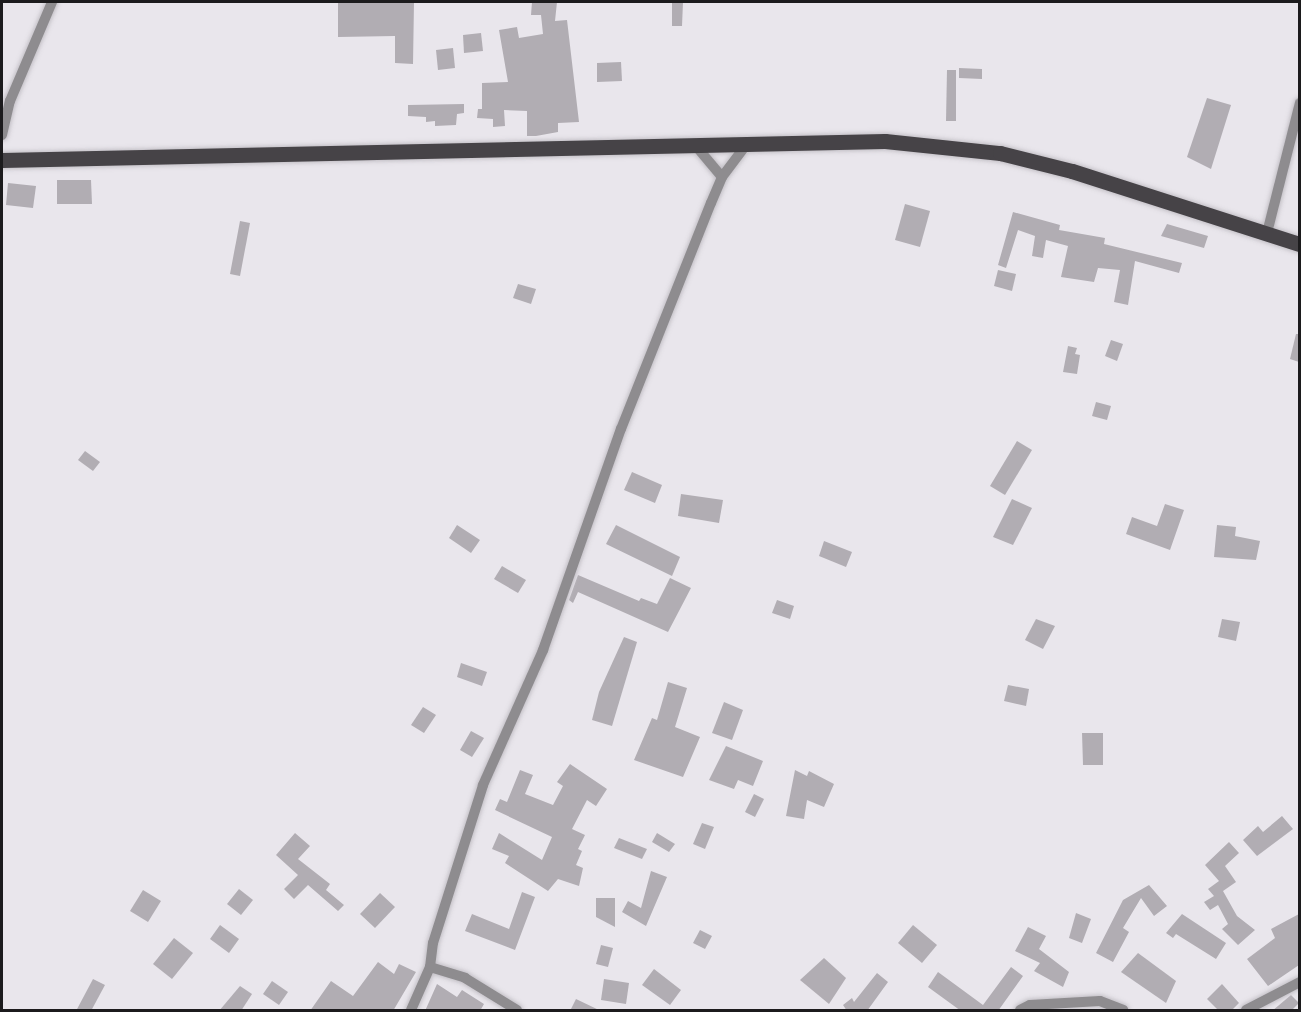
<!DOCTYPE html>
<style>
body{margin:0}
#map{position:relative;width:1301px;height:1012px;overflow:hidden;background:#e9e6ec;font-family:Overpass,sans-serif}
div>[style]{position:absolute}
.building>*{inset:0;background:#b1adb3}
.roads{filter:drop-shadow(0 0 2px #c4c1c7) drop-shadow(0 0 2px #c4c1c7)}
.minor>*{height:10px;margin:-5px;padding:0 5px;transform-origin:5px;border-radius:5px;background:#8e8c8f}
.primary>*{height:15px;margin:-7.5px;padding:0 7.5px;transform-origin:7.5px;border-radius:7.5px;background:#464347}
span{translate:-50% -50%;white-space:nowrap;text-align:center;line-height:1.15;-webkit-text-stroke:5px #e9e6ec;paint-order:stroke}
.frame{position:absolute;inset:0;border:3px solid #1c1b1d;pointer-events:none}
</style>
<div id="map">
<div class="building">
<i style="clip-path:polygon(338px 2px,414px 2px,413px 64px,395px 63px,395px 36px,338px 37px)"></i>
<i style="clip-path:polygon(532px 2px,557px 2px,555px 21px,567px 20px,579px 122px,558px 123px,558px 132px,536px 136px,527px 136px,527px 111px,504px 110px,505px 126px,493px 127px,493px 119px,477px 118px,478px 109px,482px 109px,482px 83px,508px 82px,499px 30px,517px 27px,519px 38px,543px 34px,541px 15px,531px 15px)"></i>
<i style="clip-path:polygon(672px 2px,683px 2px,682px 26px,672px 26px)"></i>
<i style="clip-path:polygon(481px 33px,483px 51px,464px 53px,463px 35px)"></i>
<i style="clip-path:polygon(453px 48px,455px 68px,438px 70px,436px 50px)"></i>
<i style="clip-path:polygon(621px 62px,622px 81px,597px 82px,597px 63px)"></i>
<i style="clip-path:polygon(959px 68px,982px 69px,982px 79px,959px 78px)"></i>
<i style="clip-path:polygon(947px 70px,956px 70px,956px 121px,946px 121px)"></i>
<i style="clip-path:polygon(1207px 98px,1231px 105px,1211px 169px,1187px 157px)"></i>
<i style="clip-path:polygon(464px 104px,464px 113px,457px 114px,456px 125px,435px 126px,435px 121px,426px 122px,426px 117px,408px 116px,408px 105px)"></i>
<i style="clip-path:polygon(57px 180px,91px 180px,92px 204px,57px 204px)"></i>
<i style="clip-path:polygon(8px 183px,36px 186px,33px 208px,6px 205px)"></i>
<i style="clip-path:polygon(905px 204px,930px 211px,920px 247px,895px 240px)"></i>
<i style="clip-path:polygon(1013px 212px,1060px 225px,1059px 230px,1105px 238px,1104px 244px,1182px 263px,1179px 273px,1135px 261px,1128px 305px,1114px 302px,1120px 270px,1098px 268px,1094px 282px,1061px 277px,1068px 246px,1046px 240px,1043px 258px,1032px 256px,1035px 236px,1018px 230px,1006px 268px,998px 265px)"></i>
<i style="clip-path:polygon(240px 221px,250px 223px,240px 276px,230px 274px)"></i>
<i style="clip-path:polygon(1167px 224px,1208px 236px,1204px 248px,1161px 236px)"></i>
<i style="clip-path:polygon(998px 270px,1016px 274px,1012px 291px,994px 286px)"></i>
<i style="clip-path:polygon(518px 284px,536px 289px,531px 304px,513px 298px)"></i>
<i style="clip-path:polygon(1296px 334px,1299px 334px,1299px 362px,1290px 359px)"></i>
<i style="clip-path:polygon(1111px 340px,1123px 344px,1117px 361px,1105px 356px)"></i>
<i style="clip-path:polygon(1068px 346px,1077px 348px,1075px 354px,1080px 355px,1077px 374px,1063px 372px)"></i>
<i style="clip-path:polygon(1096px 402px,1111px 406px,1107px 420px,1092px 416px)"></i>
<i style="clip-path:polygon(1017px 441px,1032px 450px,1005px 495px,990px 486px)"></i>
<i style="clip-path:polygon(85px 451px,100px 462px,93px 471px,78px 460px)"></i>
<i style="clip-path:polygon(632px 472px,662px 485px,655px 503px,624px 490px)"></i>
<i style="clip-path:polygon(681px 494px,723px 500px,719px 523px,678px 516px)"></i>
<i style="clip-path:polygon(1012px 499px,1032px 508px,1013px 545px,993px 537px)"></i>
<i style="clip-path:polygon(1165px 504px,1184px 510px,1170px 550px,1126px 534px,1132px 517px,1157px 526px)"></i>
<i style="clip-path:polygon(457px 525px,480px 540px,471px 553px,449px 538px)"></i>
<i style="clip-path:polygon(616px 525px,680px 557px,672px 576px,606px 544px)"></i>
<i style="clip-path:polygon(1217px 525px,1236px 527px,1235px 536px,1260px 541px,1256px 560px,1214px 557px)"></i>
<i style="clip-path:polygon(824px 541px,852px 552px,846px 567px,819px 556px)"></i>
<i style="clip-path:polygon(502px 566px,526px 580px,518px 593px,494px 579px)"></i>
<i style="clip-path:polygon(578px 575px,639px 601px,641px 598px,657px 604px,670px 578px,691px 588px,668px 632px,578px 592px,573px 603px,569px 600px)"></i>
<i style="clip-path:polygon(777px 600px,794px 606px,790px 619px,772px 613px)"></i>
<i style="clip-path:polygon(1036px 619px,1055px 626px,1043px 649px,1025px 640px)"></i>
<i style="clip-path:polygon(1222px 619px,1240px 622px,1236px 641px,1218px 637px)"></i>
<i style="clip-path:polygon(624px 637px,637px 642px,612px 726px,592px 720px,599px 692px)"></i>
<i style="clip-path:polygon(461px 663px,487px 672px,482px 686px,457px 677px)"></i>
<i style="clip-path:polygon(668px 682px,687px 688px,675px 727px,700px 737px,683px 777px,634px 760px,652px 718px,657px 720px)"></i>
<i style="clip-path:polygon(1008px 685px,1029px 689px,1026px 706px,1004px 701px)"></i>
<i style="clip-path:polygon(724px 702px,743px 710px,732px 740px,712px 733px)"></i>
<i style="clip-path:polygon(423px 707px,436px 715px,424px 733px,411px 725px)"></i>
<i style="clip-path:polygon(471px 731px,484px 738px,472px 757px,460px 750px)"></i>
<i style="clip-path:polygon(1082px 733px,1103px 733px,1103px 765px,1083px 765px)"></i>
<i style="clip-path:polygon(726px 746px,763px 761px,753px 786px,738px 780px,734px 789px,709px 780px)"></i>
<i style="clip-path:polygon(570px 764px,607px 789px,596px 806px,587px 800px,572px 829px,585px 835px,578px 849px,582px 851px,576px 865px,583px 868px,579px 886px,558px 879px,548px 891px,505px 863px,509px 856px,492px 849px,499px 833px,542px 860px,552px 837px,495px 810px,500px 799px,507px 802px,520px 770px,533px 775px,525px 794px,553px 805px,563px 786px,557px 782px)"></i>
<i style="clip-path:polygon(795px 770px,807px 776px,809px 771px,834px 784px,824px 807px,807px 800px,804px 819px,786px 816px)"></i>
<i style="clip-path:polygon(754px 794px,764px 799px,755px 817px,745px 812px)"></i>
<i style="clip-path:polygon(1282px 816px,1293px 829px,1257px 856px,1243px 840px,1258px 826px,1263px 832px)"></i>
<i style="clip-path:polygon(702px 823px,714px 827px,705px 849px,693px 844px)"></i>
<i style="clip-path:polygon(295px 833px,310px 846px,298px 859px,330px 884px,326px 890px,344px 905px,338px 911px,308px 885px,294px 899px,284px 889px,298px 875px,276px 855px)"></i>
<i style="clip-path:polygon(657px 833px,675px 844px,669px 852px,652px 842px)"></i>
<i style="clip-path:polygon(619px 838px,647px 849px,642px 859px,614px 848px)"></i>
<i style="clip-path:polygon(1229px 842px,1239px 853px,1225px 866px,1236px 882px,1223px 891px,1237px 916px,1255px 930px,1238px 945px,1222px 929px,1228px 924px,1218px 905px,1210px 910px,1204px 902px,1214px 896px,1208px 889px,1219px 881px,1205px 865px)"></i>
<i style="clip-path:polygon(651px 871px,667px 877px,646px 926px,622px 912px,628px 901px,641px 908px)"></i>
<i style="clip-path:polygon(1149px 885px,1167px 906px,1154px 916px,1141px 898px,1123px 928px,1129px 932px,1113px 962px,1096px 953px,1123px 900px)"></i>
<i style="clip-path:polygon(239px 889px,253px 900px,241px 915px,227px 904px)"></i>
<i style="clip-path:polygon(143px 890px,161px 901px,148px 922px,130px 911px)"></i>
<i style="clip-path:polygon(522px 892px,535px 897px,515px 950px,465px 931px,472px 914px,509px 929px)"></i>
<i style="clip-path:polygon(380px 893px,395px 907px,375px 928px,360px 914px)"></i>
<i style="clip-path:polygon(596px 898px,615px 898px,615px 927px,596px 917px)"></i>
<i style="clip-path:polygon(1076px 913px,1091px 919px,1082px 943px,1069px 938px)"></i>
<i style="clip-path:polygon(1182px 914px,1226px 943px,1216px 959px,1176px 934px,1173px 938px,1166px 933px)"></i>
<i style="clip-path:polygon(1299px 914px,1299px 965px,1268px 986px,1247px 959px,1275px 938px,1271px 929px)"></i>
<i style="clip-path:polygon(220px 925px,239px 939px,229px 953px,210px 939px)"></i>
<i style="clip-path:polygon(913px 925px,937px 945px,922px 963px,898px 943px)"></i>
<i style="clip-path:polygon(1028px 927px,1046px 936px,1039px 949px,1069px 972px,1063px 987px,1034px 971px,1040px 963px,1015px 951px)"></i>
<i style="clip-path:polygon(700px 930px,712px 936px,705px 949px,693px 943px)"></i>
<i style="clip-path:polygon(174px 938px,193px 953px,172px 979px,153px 964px)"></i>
<i style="clip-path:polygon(601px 945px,613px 948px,608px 967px,596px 964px)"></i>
<i style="clip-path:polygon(1138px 953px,1176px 981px,1166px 1003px,1121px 972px)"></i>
<i style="clip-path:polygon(824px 958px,846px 978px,829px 1004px,800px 980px)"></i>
<i style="clip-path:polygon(378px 962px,394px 974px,399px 964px,416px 972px,393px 1011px,310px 1011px,331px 981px,353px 996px)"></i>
<i style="clip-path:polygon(1011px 967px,1023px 976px,998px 1011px,961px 1011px,928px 987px,938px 972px,983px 1005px)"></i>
<i style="clip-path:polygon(654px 969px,681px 990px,670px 1005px,642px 985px)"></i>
<i style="clip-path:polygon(877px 973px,888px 982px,867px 1011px,847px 1011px,843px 1005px,852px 998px,854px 1002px)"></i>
<i style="clip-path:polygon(93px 979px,105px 985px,91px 1011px,76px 1011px)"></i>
<i style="clip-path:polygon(604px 979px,629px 983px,626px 1004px,601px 1000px)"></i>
<i style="clip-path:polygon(272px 981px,288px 992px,279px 1005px,263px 994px)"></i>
<i style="clip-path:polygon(437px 984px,457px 997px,462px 990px,484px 1004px,480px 1011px,425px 1011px)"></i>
<i style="clip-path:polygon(1222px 984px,1239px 1003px,1231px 1011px,1219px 1011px,1207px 999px)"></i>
<i style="clip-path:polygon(240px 986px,252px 994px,241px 1011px,219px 1011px)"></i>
<i style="clip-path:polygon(1291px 995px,1299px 1003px,1291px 1011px,1272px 1011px)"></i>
<i style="clip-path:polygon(576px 999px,601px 1011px,570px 1011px)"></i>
</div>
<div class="roads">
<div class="minor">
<i style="left:2px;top:135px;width:35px;rotate:-77deg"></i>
<i style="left:10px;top:101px;width:108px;rotate:-67deg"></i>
<i style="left:696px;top:146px;width:40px;rotate:50deg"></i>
<i style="left:1267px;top:233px;width:134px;rotate:-75.8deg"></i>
<i style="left:430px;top:967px;width:24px;rotate:-83deg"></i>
<i style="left:433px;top:943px;width:166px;rotate:-72.4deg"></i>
<i style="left:483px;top:785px;width:148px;rotate:-66deg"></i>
<i style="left:543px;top:650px;width:234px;rotate:-70.6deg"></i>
<i style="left:621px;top:429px;width:243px;rotate:-68.3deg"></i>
<i style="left:711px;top:203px;width:28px;rotate:-67deg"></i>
<i style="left:722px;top:177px;width:40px;rotate:-53deg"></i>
<i style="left:411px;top:1010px;width:47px;rotate:-66.2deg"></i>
<i style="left:430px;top:967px;width:37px;rotate:17deg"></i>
<i style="left:465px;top:978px;width:61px;rotate:31.6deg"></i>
<i style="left:1020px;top:1010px;width:11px;rotate:-27deg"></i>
<i style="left:1030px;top:1005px;width:70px;rotate:-3.3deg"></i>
<i style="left:1100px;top:1001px;width:25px;rotate:21deg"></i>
<i style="left:1246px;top:1010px;width:61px;rotate:-27.4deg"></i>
</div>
<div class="primary">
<i style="left:2px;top:160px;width:883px;rotate:-1.23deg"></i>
<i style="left:885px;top:141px;width:116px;rotate:6deg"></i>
<i style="left:1000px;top:153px;width:74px;rotate:14deg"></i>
<i style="left:1072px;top:171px;width:239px;rotate:17.8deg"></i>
</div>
</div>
<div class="frame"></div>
</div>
